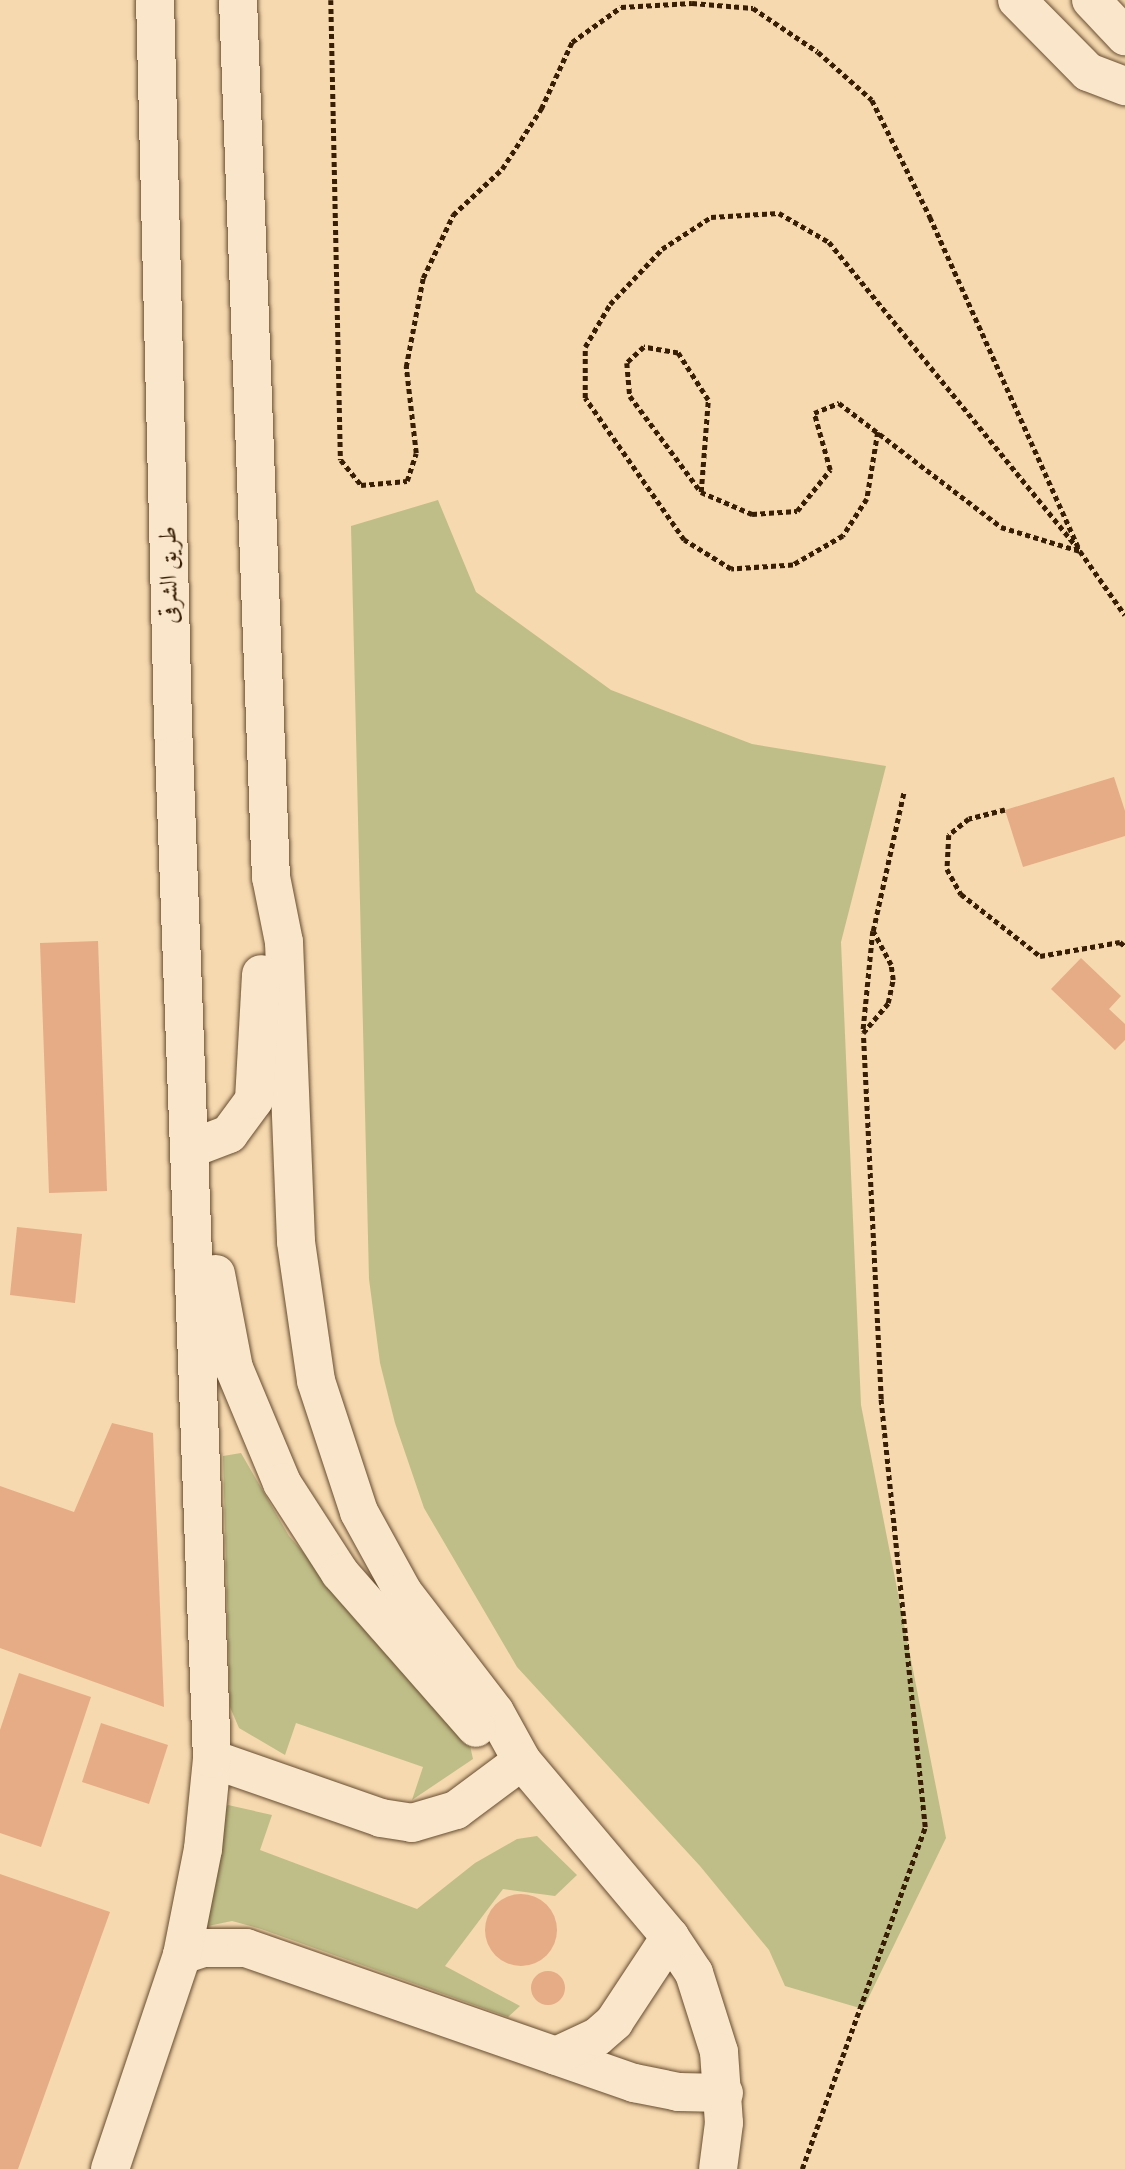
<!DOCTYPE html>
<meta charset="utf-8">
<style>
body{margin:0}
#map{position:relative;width:1125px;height:2169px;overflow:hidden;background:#f6d9af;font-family:"Libre Bodoni",Amiri,serif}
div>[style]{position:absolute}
.green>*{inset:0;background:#bfbe88}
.building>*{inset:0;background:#e5ac86}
.round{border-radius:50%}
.path>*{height:4.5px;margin-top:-2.25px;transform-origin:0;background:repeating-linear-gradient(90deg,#371e05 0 5px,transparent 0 8.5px)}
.roads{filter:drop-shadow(0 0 2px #674d30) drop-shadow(0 0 2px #674d30)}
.minor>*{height:38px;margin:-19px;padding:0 19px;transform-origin:19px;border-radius:19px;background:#f9e6cb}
span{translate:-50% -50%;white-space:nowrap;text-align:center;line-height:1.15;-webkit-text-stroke:5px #f9e6cb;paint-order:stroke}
.street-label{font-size:24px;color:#371e05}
</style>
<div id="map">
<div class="green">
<i style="clip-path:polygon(438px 500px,476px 592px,611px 690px,752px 744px,886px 766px,841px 942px,861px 1405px,946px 1838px,863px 2009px,785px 1986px,769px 1950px,700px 1866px,517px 1667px,424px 1508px,395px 1423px,380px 1363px,369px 1279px,351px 526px)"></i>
<i style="clip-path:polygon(241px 1453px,289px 1536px,469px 1741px,473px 1759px,412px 1800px,423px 1767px,296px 1723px,285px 1755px,239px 1728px,230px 1707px,223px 1456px)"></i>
<i style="clip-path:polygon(228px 1805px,272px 1815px,260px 1850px,417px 1909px,475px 1863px,517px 1839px,537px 1836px,577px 1875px,555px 1896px,503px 1889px,445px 1966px,520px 2006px,508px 2017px,261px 1929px,232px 1921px,203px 1927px,216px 1816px)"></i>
</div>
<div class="building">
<i style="clip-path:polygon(1114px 777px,1125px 811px,1125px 836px,1023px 867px,1005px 810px)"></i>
<i style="clip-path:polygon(98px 941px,107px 1191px,49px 1193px,40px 943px)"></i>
<i style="clip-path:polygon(1081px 958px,1121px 996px,1109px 1009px,1125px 1024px,1125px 1040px,1115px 1050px,1051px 989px)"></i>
<i style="clip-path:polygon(17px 1227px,82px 1234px,75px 1303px,10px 1295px)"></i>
<i style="clip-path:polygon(112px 1423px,153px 1433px,164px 1707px,0 1648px,0 1486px,74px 1512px)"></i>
<i style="clip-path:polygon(19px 1673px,91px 1697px,41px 1847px,0 1833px,0 1730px)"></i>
<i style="clip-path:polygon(101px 1723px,168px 1745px,149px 1804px,82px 1782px)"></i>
<i style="clip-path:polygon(0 1874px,110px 1912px,18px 2169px,0 2169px)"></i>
<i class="round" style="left:485px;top:1894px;width:72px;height:72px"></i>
<i class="round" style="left:531px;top:1971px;width:34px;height:34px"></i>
</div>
<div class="path">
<i style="left:331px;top:0;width:460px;rotate:88.8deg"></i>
<i style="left:341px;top:460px;width:32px;rotate:51deg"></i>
<i style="left:361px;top:485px;width:46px;rotate:-5deg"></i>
<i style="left:407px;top:481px;width:29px;rotate:-72deg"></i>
<i style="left:416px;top:453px;width:87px;rotate:-96.6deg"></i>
<i style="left:406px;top:367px;width:91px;rotate:-79.2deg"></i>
<i style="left:423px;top:278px;width:70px;rotate:-64.5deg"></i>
<i style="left:453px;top:215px;width:67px;rotate:-43.2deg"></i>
<i style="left:502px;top:169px;width:72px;rotate:-57deg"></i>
<i style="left:541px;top:109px;width:74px;rotate:-65.2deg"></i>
<i style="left:572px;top:42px;width:60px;rotate:-35.5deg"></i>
<i style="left:621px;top:7px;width:71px;rotate:-3.2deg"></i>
<i style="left:692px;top:3px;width:61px;rotate:4.7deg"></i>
<i style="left:753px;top:8px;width:78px;rotate:34.1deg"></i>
<i style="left:818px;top:52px;width:72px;rotate:41.6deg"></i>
<i style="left:872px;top:100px;width:131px;rotate:63.6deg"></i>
<i style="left:930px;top:217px;width:366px;rotate:65.8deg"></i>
<i style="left:878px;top:432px;width:68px;rotate:99.3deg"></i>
<i style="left:867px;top:499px;width:44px;rotate:123deg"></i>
<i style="left:843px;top:536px;width:58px;rotate:149.9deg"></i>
<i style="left:793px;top:565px;width:62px;rotate:176.3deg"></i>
<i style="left:731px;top:569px;width:55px;rotate:-148.3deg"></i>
<i style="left:684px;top:540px;width:173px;rotate:-124.9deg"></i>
<i style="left:585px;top:398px;width:51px;rotate:-90deg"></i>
<i style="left:585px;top:347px;width:50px;rotate:-59.8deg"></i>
<i style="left:610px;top:304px;width:76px;rotate:-46.6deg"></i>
<i style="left:662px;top:249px;width:59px;rotate:-33.1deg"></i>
<i style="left:711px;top:217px;width:68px;rotate:-3.4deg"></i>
<i style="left:779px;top:213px;width:58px;rotate:30.1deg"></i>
<i style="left:829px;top:242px;width:398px;rotate:50.9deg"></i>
<i style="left:1080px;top:551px;width:78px;rotate:54.9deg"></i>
<i style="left:701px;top:492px;width:92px;rotate:-85.6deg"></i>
<i style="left:708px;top:400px;width:56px;rotate:-122.6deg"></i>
<i style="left:678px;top:353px;width:35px;rotate:-170deg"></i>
<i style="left:644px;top:347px;width:23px;rotate:137deg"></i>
<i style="left:627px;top:363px;width:33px;rotate:85deg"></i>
<i style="left:630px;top:396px;width:119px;rotate:53.5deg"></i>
<i style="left:701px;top:492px;width:56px;rotate:23.3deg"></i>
<i style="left:752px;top:514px;width:45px;rotate:-3.8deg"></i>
<i style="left:797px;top:511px;width:53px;rotate:-51.2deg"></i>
<i style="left:830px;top:470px;width:59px;rotate:-105.7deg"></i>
<i style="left:814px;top:413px;width:27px;rotate:-22deg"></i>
<i style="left:839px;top:403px;width:204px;rotate:37.4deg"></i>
<i style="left:1001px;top:527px;width:83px;rotate:16.9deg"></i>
<i style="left:1005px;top:810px;width:37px;rotate:166deg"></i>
<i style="left:969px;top:819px;width:26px;rotate:141deg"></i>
<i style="left:949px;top:835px;width:34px;rotate:93deg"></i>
<i style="left:947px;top:869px;width:29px;rotate:61deg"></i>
<i style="left:961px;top:894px;width:100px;rotate:38.1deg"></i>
<i style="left:1040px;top:956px;width:81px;rotate:-9.9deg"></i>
<i style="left:1120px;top:942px;width:6px;rotate:39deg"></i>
<i style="left:873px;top:931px;width:102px;rotate:95.6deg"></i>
<i style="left:863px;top:1033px;width:39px;rotate:-50deg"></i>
<i style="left:888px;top:1003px;width:24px;rotate:-78deg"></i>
<i style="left:893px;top:980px;width:15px;rotate:-98deg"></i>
<i style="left:891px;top:965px;width:38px;rotate:-118deg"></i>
<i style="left:873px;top:931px;width:143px;rotate:-77.5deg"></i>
<i style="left:802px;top:2169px;width:363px;rotate:-70.2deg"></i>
<i style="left:925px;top:1827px;width:430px;rotate:-95.9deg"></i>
<i style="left:881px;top:1399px;width:366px;rotate:-92.8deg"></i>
</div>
<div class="roads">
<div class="minor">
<i style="left:238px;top:0;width:878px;rotate:87.85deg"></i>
<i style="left:271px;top:877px;width:66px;rotate:78.7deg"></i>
<i style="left:284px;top:942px;width:300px;rotate:87.7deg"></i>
<i style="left:296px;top:1242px;width:140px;rotate:81.8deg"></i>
<i style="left:316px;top:1381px;width:138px;rotate:71.8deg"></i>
<i style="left:359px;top:1512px;width:91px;rotate:61.2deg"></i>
<i style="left:403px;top:1592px;width:151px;rotate:52.5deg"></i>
<i style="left:495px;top:1712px;width:56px;rotate:61.1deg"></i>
<i style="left:522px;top:1761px;width:230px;rotate:49.9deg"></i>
<i style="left:670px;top:1937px;width:43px;rotate:56.3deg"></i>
<i style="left:694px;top:1973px;width:83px;rotate:72.4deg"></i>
<i style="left:719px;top:2052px;width:71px;rotate:86deg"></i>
<i style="left:724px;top:2123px;width:46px;rotate:97.4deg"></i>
<i style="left:1017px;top:0;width:101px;rotate:45.4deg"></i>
<i style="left:1088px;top:72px;width:40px;rotate:21deg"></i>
<i style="left:1091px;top:0;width:50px;rotate:46.6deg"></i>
<i style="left:190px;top:1149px;width:42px;rotate:-21deg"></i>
<i style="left:229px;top:1134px;width:42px;rotate:-53.7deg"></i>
<i style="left:254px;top:1100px;width:126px;rotate:-86.8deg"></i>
<i style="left:216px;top:1274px;width:96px;rotate:79.2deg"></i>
<i style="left:234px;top:1368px;width:125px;rotate:67.3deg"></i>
<i style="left:282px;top:1483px;width:107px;rotate:57.2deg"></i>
<i style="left:340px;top:1573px;width:206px;rotate:48.7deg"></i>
<i style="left:212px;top:1759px;width:179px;rotate:19.2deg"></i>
<i style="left:381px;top:1818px;width:31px;rotate:9deg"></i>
<i style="left:412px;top:1823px;width:46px;rotate:-16.5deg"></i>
<i style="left:456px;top:1810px;width:82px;rotate:-36.6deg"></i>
<i style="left:182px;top:1955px;width:22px;rotate:-18deg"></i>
<i style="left:203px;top:1948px;width:43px"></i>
<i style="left:246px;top:1948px;width:411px;rotate:19.2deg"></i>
<i style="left:634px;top:2083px;width:46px;rotate:11.3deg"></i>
<i style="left:679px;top:2092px;width:45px;rotate:1.3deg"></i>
<i style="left:556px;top:2056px;width:45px;rotate:-24.9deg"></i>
<i style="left:597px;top:2037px;width:23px;rotate:-41deg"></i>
<i style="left:614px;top:2022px;width:102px;rotate:-56.6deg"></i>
<i style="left:110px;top:2169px;width:226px;rotate:-71.4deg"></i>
<i style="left:182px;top:1955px;width:108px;rotate:-78.8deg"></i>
<i style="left:203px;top:1849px;width:90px;rotate:-84.3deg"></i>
<i style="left:212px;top:1759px;width:1036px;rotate:-92.16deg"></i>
<i style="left:173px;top:724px;width:724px;rotate:-91.42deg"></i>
</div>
</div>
<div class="street-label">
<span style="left:170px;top:575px;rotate:-91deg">طريق الشرقى</span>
</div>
</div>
